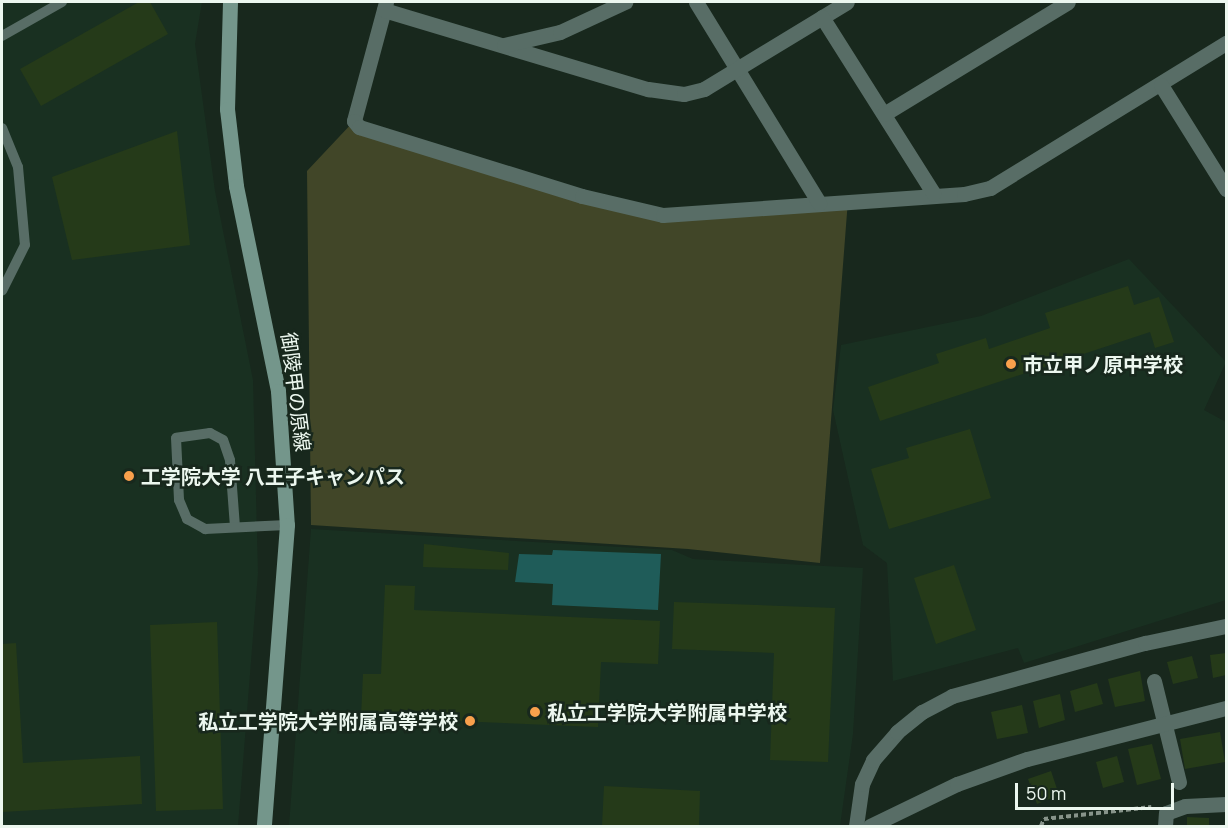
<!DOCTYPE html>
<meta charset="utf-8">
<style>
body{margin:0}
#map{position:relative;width:1228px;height:828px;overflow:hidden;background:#18281d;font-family:Manrope,"Noto Sans JP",sans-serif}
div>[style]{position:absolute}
.built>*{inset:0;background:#193021}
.green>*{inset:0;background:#414628}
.water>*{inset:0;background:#1f5c59}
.building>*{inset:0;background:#253a19}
.path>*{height:4px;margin-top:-2px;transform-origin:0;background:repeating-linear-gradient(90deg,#87948a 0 4.5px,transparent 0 7.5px)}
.lane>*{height:10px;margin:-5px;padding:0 5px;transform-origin:5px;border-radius:5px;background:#586d66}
.street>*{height:15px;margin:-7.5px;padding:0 7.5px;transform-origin:7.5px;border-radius:7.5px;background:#586d66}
.secondary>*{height:15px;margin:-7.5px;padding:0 7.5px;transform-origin:7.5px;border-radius:7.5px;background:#74968b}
.dots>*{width:16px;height:16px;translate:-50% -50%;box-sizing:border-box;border:3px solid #18281d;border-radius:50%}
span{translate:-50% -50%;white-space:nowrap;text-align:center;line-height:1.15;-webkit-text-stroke:5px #18281d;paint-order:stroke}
.poi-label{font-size:20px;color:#ecf7ef;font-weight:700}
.left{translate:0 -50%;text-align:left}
.right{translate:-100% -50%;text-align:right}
.street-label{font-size:20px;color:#ecf7ef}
.frame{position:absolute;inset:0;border:3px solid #ecf7ef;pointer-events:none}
.scale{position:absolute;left:1015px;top:783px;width:159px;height:27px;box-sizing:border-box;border:3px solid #ecf7ef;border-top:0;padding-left:8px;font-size:18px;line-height:21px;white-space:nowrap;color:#ecf7ef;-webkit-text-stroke:4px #18281d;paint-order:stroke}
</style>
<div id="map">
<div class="built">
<i style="clip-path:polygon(2px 2px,202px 2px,195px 44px,215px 191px,253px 380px,258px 573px,238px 826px,2px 826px)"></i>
<i style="clip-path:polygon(1129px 259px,1226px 362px,1204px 410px,1226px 422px,1226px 600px,1024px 663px,1018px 648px,893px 681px,887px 563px,863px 545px,833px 410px,841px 345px,981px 316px)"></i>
<i style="clip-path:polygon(311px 529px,672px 550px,693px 559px,863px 568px,853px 734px,840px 826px,289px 826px)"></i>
</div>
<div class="green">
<i style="clip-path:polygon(354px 121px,663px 215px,848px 200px,820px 563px,688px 549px,311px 525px,307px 171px)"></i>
</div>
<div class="water">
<i style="clip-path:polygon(553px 550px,661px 554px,658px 610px,552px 605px,553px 584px,515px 582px,519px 554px,552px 555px)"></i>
</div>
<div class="building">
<i style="clip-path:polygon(139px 2px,150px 2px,168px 34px,41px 106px,20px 69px)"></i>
<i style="clip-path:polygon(177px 131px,190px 245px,72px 260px,52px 177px)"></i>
<i style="clip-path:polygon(1128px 286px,1134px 305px,1159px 297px,1174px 342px,1155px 348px,1150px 332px,880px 421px,868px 387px,939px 363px,936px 354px,986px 338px,989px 349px,1050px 328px,1045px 313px)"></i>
<i style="clip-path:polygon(970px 429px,991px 498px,889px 529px,871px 469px,909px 458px,906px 448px)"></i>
<i style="clip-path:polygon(424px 544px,509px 553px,508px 570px,423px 567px)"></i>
<i style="clip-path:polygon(954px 565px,976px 630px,936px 644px,914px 578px)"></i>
<i style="clip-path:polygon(385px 585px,415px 586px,414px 610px,660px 621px,658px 664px,601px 662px,598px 727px,361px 717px,363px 674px,381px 674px)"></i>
<i style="clip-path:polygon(674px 602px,835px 608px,828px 762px,770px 760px,774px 653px,672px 649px)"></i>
<i style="clip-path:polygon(217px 622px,223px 809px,156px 811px,150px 625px)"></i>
<i style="clip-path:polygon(16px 643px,23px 763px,140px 756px,142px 804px,2px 812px,2px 644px)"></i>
<i style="clip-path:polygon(1226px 653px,1226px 675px,1213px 678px,1210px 655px)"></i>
<i style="clip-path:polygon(1192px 656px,1198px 678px,1173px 684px,1167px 662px)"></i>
<i style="clip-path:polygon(1140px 671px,1145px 701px,1115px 707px,1108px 679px)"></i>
<i style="clip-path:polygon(1097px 683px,1103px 704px,1075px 712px,1070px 691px)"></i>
<i style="clip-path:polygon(1060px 694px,1065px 720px,1039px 728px,1033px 701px)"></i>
<i style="clip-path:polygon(1022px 705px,1028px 733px,997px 739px,991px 712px)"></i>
<i style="clip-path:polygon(1220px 732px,1225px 762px,1185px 769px,1180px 739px)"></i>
<i style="clip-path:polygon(1152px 744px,1161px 779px,1137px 785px,1128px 749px)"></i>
<i style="clip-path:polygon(1117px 756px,1124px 782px,1103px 788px,1096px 762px)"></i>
<i style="clip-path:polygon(1051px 771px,1059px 795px,1037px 804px,1028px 779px)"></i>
<i style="clip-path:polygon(604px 786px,700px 791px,699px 826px,602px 826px)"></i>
<i style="clip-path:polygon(1187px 817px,1209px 818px,1209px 826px,1187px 826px)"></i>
</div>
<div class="path">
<i style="left:1041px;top:826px;width:8px;rotate:-67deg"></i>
<i style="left:1044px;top:819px;width:108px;rotate:-6.4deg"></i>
</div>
<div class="lane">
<i style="left:2px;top:36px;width:69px;rotate:-29.5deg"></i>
<i style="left:2px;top:128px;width:42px;rotate:67.7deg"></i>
<i style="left:18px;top:167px;width:78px;rotate:84.9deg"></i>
<i style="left:25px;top:245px;width:51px;rotate:116.6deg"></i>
<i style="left:235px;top:527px;width:67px;rotate:-94.3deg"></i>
<i style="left:230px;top:460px;width:21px;rotate:-109deg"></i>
<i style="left:223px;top:440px;width:15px;rotate:-152deg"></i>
<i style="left:210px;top:433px;width:34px;rotate:172deg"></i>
<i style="left:176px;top:438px;width:62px;rotate:87.2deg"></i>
<i style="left:179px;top:500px;width:21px;rotate:67deg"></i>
<i style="left:187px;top:519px;width:21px;rotate:29deg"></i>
<i style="left:205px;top:529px;width:82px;rotate:-2.8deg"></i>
</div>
<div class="street">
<i style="left:386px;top:2px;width:123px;rotate:105.1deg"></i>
<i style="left:354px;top:121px;width:8px;rotate:50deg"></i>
<i style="left:359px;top:127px;width:233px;rotate:17.2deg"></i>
<i style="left:582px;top:196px;width:83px;rotate:13.2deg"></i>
<i style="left:663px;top:215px;width:302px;rotate:-4deg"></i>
<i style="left:964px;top:194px;width:27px;rotate:-13deg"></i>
<i style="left:990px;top:188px;width:277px;rotate:-31.6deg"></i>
<i style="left:696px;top:2px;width:236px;rotate:58.5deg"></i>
<i style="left:384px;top:10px;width:276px;rotate:16.7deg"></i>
<i style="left:648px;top:89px;width:36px;rotate:8deg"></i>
<i style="left:684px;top:94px;width:21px;rotate:-14deg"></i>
<i style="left:704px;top:89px;width:167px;rotate:-31.3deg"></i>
<i style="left:822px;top:17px;width:209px;rotate:57.7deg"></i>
<i style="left:504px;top:45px;width:57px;rotate:-13.1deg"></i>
<i style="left:560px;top:32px;width:72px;rotate:-24.8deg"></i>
<i style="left:1161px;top:85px;width:123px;rotate:58deg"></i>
<i style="left:884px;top:114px;width:215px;rotate:-31.3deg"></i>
<i style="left:1154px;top:681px;width:104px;rotate:76.1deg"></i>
<i style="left:856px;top:826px;width:42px;rotate:-81.9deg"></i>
<i style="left:862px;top:784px;width:26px;rotate:-65deg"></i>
<i style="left:873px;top:760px;width:37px;rotate:-49deg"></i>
<i style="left:897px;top:732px;width:32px;rotate:-39deg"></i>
<i style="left:922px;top:712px;width:34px;rotate:-28deg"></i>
<i style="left:952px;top:696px;width:200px;rotate:-15.4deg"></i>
<i style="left:1145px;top:643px;width:83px;rotate:-11.9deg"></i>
<i style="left:870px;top:826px;width:97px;rotate:-25.8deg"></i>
<i style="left:957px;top:784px;width:74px;rotate:-19.7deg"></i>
<i style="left:1027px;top:759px;width:205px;rotate:-14.4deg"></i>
<i style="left:1165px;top:826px;width:13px;rotate:-86deg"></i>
<i style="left:1166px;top:813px;width:20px;rotate:-20deg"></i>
<i style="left:1185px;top:806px;width:41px;rotate:-2.8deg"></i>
</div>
<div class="secondary">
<i style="left:230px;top:2px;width:107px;rotate:91.6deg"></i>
<i style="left:227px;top:109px;width:78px;rotate:83.3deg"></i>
<i style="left:236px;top:186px;width:209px;rotate:78.4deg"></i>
<i style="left:278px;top:391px;width:134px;rotate:86.2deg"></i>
<i style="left:287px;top:525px;width:302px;rotate:94.4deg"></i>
</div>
<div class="dots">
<i style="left:1011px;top:364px;background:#f9a04c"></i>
<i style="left:129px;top:476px;background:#f9a04c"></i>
<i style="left:535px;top:712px;background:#f9a04c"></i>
<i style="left:470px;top:721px;background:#f9a04c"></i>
</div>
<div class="poi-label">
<span class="left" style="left:1023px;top:364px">市立甲ノ原中学校</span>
<span class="left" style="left:141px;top:476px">工学院大学 八王子キャンパス</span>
<span class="left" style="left:547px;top:712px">私立工学院大学附属中学校</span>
<span class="right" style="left:458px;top:721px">私立工学院大学附属高等学校</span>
</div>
<div class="street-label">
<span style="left:296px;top:392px;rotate:83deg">御陵甲の原線</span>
</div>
<div class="frame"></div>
<div class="scale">50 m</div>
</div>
